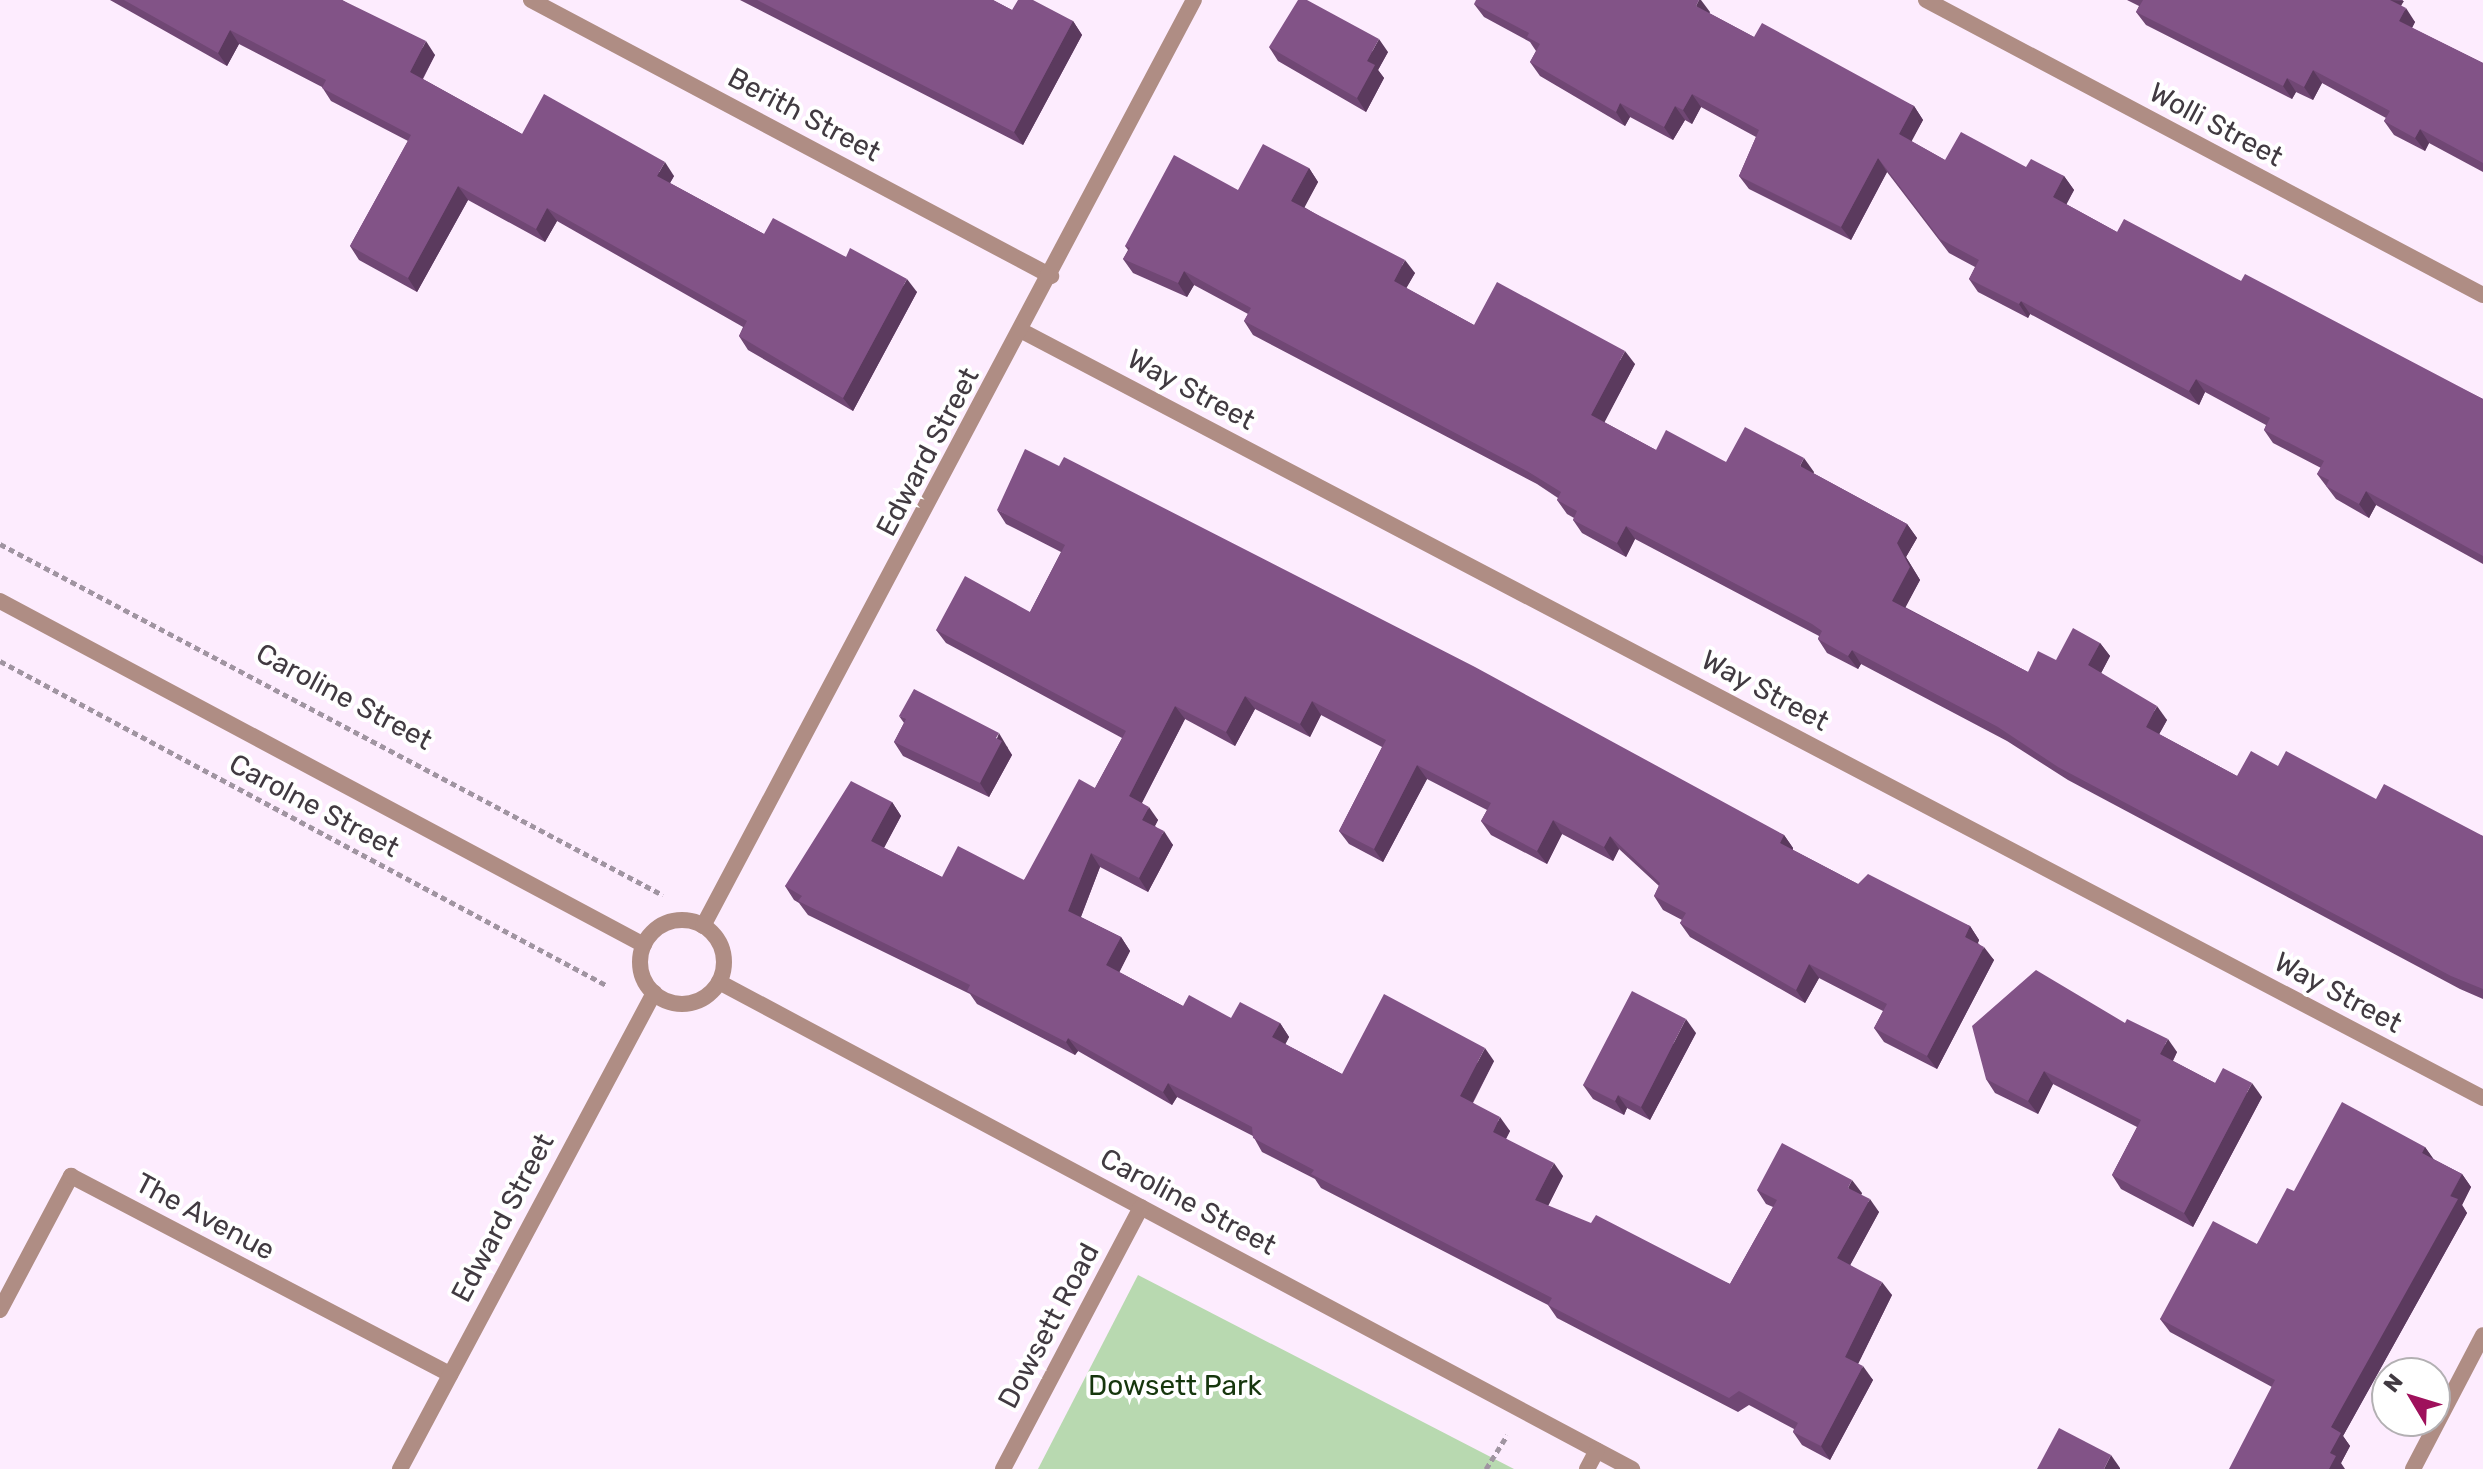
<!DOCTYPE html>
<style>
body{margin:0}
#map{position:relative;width:2483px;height:1469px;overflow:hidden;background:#fdecfe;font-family:Rubik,sans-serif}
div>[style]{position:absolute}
.green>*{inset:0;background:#b8d9b0}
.path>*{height:5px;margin-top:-2.5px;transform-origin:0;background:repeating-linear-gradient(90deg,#a094a1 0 6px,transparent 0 10px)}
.minor>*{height:16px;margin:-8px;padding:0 8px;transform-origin:8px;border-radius:8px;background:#af8d84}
.tertiary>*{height:16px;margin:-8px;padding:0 8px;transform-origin:8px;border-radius:8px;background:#af8d84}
.tertiary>.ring{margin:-8px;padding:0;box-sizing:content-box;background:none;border:16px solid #af8d84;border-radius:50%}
.wall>*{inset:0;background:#704774}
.shaded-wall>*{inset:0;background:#5b3a5e}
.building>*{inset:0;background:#825387}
span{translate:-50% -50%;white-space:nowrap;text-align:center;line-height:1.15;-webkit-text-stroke:8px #fff;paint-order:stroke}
.street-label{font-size:28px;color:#413a41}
.park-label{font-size:28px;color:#16360d}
.north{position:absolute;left:2371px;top:1357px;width:80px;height:80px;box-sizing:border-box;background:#fff;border:2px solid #b3b0b3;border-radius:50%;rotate:308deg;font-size:22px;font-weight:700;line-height:32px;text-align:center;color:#413a41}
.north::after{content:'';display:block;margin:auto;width:28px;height:36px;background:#9f115c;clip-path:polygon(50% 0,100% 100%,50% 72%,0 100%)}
</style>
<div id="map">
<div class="green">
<i style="clip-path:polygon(1138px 1275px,1514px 1469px,1038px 1469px)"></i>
</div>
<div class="path">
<i style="left:0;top:544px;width:750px;rotate:27.9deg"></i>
<i style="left:0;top:661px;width:689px;rotate:28.13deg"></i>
<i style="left:1486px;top:1469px;width:40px;rotate:-58deg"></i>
</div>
<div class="minor">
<i style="left:531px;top:0;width:589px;rotate:27.96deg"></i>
<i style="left:1022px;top:331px;width:1650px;rotate:27.7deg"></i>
<i style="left:719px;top:982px;width:1035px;rotate:28.08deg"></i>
<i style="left:0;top:1310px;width:152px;rotate:-62.1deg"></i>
<i style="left:71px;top:1176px;width:428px;rotate:27.6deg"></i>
<i style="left:400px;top:1469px;width:540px;rotate:-61.92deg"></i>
<i style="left:1003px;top:1469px;width:296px;rotate:-62.2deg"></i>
<i style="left:1587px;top:1469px;width:21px;rotate:-62deg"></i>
<i style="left:2413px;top:1469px;width:151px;rotate:-62.4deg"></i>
</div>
<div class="tertiary">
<i style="left:1926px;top:0;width:630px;rotate:27.91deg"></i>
<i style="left:0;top:601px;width:730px;rotate:28.11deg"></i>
<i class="ring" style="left:640px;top:920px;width:68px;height:68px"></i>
<i style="left:703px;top:926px;width:1048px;rotate:-62.07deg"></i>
</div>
<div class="wall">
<i style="clip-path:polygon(110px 0,342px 0,435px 55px,423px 79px,522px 134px,674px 176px,670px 183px,764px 234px,846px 257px,917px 292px,853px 411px,748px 350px,739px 336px,743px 327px,557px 221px,545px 242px,468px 200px,417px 292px,359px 260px,350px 246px,408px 141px,331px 101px,322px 87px,239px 44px,227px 66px)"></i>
<i style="clip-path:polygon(740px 0,993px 0,1012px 10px,1073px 21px,1082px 35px,1023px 145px)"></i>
<i style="clip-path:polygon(2127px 0,2403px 0,2401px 6px,2415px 22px,2412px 28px,2483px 63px,2483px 172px,2429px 143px,2425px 151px,2394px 135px,2384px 121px,2386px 118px,2322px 83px,2313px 100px,2296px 92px,2292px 99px,2146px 25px,2136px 12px,2139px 6px)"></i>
<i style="clip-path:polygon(1474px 4px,1710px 12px,1709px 13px,1754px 37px,1914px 106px,1923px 120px,1911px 141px,1945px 160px,2026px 167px,2064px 176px,2074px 190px,2066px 204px,2117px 232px,2241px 281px,2483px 399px,2483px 564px,2376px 505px,2369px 518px,2336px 499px,2317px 474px,2321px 468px,2273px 443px,2264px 430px,2266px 425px,2205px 392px,2199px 405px,2030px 314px,2028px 318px,1978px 292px,1969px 279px,1975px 267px,1949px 253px,1887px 172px,1851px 240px,1749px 189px,1739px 176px,1756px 137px,1701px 107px,1692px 124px,1685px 120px,1673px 140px,1630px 117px,1625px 126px,1540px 76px,1530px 62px,1536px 51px,1530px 42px,1484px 17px)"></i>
<i style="clip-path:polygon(1269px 47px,1388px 52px,1378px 70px,1384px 78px,1366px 112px,1278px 61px)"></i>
<i style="clip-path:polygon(1309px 168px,1318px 182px,1304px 207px,1415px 273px,1406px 288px,1474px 325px,1635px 364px,1604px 422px,1656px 450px,1726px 462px,1814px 472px,1813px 473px,1907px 524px,1917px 538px,1906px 557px,1920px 580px,1905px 607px,2028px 672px,2100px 643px,2110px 656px,2101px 673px,2167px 720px,2159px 734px,2237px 776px,2278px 766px,2483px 836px,2483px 999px,2460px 989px,2068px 780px,2007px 741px,1861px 664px,1858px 669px,1827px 653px,1818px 639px,1819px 636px,1635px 539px,1626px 557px,1582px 533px,1573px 520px,1574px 518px,1567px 514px,1557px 500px,1558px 498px,1537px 484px,1253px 335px,1244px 321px,1248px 314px,1194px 285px,1187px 297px,1133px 273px,1123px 259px,1128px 250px,1125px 246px,1238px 190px)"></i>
<i style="clip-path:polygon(997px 510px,1784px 835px,1793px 848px,1793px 850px,1858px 884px,1970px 926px,1979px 940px,1978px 943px,1994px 960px,1937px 1069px,1884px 1042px,1874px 1028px,1883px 1011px,1819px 978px,1805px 1003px,1690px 937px,1680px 923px,1682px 920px,1663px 910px,1654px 896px,1659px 886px,1619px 849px,1613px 861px,1562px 834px,1547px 864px,1491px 835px,1481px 821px,1487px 810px,1427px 779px,1383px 862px,1349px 844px,1339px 831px,1382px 747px,1321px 715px,1310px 737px,1255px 709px,1235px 746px,1185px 719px,1142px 803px,1158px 820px,1155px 826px,1173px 845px,1148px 892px,1100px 867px,1081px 917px,1121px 937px,1130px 951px,1119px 972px,1183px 1006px,1231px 1018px,1280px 1023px,1289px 1037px,1285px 1044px,1342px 1074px,1494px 1061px,1473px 1103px,1510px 1131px,1506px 1139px,1563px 1176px,1548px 1206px,1730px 1284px,1773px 1207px,1766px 1204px,1757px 1190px,1862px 1193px,1861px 1195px,1879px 1212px,1850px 1265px,1892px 1295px,1858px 1364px,1873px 1380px,1830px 1460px,1802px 1445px,1793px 1432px,1794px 1429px,1749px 1405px,1738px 1412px,1557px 1318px,1548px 1305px,1321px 1188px,1315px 1179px,1262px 1152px,1253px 1136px,1177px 1097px,1172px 1105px,1078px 1051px,1075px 1055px,977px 1004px,970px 994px,808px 915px,799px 903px,794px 900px,785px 886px,892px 802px,901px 816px,884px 848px,942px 877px,1024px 880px,1095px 788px,1122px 738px,946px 643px,936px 630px,1030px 612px,1061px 552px,1006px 524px)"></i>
<i style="clip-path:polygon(899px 716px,1008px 747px,1007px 748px,1012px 755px,989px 797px,903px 756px,894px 742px,904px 723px)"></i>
<i style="clip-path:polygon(2125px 1023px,2177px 1052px,2173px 1061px,2215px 1083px,2262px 1097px,2193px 1227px,2121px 1189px,2112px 1175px,2137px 1127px,2053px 1084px,2038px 1114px,1995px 1093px,1986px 1079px)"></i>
<i style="clip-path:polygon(1696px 1033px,1650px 1120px,1627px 1108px,1624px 1115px,1593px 1099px,1583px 1085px)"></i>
<i style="clip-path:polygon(2425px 1147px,2433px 1159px,2462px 1174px,2471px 1187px,2462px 1205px,2467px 1213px,2343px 1436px,2350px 1446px,2341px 1463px,2272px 1387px,2170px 1332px,2160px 1319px,2257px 1244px,2294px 1191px)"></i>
</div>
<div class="shaded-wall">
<i style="clip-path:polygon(1699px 0,1701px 0,1710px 12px,1705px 20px,1696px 6px)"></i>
<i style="clip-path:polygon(2389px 0,2404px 1px,2397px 12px)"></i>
<i style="clip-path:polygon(2406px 8px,2415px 22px,2408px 35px,2399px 21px)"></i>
<i style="clip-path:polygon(1073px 21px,1082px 35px,1023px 145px,1014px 132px)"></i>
<i style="clip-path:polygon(230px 30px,239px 44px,227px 66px,218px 53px)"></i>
<i style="clip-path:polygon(1379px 39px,1388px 52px,1378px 70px,1384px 78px,1366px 112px,1357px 98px,1367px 61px)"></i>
<i style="clip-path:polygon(426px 41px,435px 55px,419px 85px,410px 72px)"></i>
<i style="clip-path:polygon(2313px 70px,2322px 83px,2313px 100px,2304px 87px)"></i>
<i style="clip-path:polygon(2287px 78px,2296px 92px,2292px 99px,2283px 86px)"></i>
<i style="clip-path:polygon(1692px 94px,1701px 107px,1692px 124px,1683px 110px)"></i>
<i style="clip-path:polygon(1620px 103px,1630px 117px,1625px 126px,1616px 112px)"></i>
<i style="clip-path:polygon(1675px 106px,1685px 120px,1673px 140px,1664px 127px)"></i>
<i style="clip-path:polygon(1914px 106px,1923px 120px,1908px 148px,1899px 134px)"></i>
<i style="clip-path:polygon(2420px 129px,2429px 143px,2425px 151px,2415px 138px)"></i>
<i style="clip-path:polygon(1878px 158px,1887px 172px,1851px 240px,1841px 227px)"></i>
<i style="clip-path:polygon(665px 162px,674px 176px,666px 190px,657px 176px)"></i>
<i style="clip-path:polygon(1309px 168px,1318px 182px,1301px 214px,1291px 201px)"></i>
<i style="clip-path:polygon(2064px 176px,2074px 190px,2063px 211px,2053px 197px)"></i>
<i style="clip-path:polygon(458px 186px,468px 200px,417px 292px,408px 278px)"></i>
<i style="clip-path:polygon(547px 208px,557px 221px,545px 242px,536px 229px)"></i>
<i style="clip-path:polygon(1405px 260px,1415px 273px,1403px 294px,1394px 281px)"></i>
<i style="clip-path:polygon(1184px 271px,1194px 285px,1187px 297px,1178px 283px)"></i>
<i style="clip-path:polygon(907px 279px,917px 292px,853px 411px,843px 398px)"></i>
<i style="clip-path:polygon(2021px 301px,2030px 314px,2028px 318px,2019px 304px)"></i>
<i style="clip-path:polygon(1625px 351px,1635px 364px,1601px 429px,1591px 415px)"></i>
<i style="clip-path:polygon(2196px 379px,2205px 392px,2199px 405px,2189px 391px)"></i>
<i style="clip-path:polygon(1804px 458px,1814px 472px,1810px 480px,1800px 466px)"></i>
<i style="clip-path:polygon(2366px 491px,2376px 505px,2369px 518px,2359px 504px)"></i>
<i style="clip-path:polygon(1907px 524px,1917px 538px,1906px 557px,1920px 580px,1902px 614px,1892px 601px,1897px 543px)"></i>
<i style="clip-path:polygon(1626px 526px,1635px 539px,1626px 557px,1617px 543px)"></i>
<i style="clip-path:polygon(2100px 643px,2110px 656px,2098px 679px,2088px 665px)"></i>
<i style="clip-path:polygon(1852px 650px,1861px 664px,1858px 669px,1848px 656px)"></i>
<i style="clip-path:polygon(1245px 696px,1255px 709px,1235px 746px,1226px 732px)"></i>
<i style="clip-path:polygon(1312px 701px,1321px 715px,1310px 737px,1300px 724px)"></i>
<i style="clip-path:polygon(1175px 706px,1185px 719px,1138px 810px,1129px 796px)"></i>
<i style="clip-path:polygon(2157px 706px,2167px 720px,2156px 740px,2146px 727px)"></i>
<i style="clip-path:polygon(999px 733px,1012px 755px,989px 797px,980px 783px)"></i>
<i style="clip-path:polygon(1417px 765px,1427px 779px,1383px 862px,1374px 849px)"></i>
<i style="clip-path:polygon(892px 802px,901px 816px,880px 855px,871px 841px)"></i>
<i style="clip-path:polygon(1149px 807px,1158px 820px,1151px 833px,1142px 820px)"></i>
<i style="clip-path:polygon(1553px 820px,1562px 834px,1547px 864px,1537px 851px)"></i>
<i style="clip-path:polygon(1164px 831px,1173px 845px,1148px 892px,1139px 878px)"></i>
<i style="clip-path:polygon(1784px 835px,1793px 848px,1789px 856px,1780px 843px)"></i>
<i style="clip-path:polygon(1610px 836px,1619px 849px,1613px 861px,1604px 847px)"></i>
<i style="clip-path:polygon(1091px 853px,1100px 867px,1078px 924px,1068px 911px)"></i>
<i style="clip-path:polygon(1970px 926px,1979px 940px,1975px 950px,1965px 937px)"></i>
<i style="clip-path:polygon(1121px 937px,1130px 951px,1116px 979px,1106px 965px)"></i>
<i style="clip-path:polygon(1984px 947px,1994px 960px,1937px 1069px,1927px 1056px)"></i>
<i style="clip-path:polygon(1809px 964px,1819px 978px,1805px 1003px,1796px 990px)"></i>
<i style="clip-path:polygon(1686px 1019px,1696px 1033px,1650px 1120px,1641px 1107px)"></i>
<i style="clip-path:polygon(1280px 1023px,1289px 1037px,1282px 1051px,1272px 1037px)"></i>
<i style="clip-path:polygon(1068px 1038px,1078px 1051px,1075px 1055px,1066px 1042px)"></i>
<i style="clip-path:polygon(2168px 1039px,2177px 1052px,2169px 1068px,2160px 1054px)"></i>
<i style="clip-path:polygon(1485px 1048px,1494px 1061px,1469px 1109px,1460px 1096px)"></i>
<i style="clip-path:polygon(2044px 1071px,2053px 1084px,2038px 1114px,2028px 1101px)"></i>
<i style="clip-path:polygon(1168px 1083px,1177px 1097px,1172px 1105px,1163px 1092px)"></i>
<i style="clip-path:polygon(2252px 1083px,2262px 1097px,2193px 1227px,2184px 1213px)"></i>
<i style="clip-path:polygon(1618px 1095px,1627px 1108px,1624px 1115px,1615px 1101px)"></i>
<i style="clip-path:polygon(1500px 1117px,1510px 1131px,1502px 1146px,1493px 1132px)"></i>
<i style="clip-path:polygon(2425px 1147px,2435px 1161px,2422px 1153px)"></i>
<i style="clip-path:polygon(1554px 1163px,1563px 1176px,1544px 1214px,1535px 1200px)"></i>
<i style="clip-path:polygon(2462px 1174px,2471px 1187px,2462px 1205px,2467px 1213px,2343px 1436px,2350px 1446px,2341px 1463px,2345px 1469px,2329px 1469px,2331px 1427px)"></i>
<i style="clip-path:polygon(1852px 1180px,1862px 1193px,1858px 1201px,1848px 1188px)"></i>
<i style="clip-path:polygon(1870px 1199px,1879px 1212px,1847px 1271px,1837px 1258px)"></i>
<i style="clip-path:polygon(1882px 1282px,1892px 1295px,1855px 1370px,1845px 1357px)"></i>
<i style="clip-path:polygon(1863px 1366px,1873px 1380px,1830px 1460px,1821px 1446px)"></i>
<i style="clip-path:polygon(2111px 1455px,2120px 1468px,2120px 1469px,2104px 1469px)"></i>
</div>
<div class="building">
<i style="clip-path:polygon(124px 0,342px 0,426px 41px,410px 72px,522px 134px,544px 94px,665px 162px,657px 176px,764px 234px,773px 218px,846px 257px,850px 248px,907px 279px,843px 398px,739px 336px,747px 321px,547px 208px,536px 229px,458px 186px,408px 278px,350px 246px,411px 135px,322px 88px,326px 80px,230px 30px,218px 53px)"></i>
<i style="clip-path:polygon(757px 0,993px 0,1012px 10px,1018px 0,1033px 0,1073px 21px,1014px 132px)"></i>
<i style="clip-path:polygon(1298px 0,1307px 0,1379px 39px,1367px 61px,1375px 65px,1357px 98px,1269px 47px)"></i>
<i style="clip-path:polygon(1476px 0,1699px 0,1696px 6px,1754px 37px,1762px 23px,1914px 106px,1899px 134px,1945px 160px,1961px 132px,2026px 167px,2031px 159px,2064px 176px,2053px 197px,2117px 232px,2124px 219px,2241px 281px,2245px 274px,2483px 399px,2483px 556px,2366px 491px,2359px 504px,2326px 486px,2329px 480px,2317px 474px,2324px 461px,2264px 430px,2270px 418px,2196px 379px,2189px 391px,2021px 301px,2019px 304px,1969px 279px,1979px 260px,1940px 239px,1878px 158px,1841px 227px,1739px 176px,1759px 130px,1692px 94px,1683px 110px,1675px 106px,1664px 127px,1620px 103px,1616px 112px,1530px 62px,1540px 44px,1527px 37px,1529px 33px,1474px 4px)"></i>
<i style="clip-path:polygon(2143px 0,2390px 0,2406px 8px,2399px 21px,2483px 63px,2483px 163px,2420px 129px,2415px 138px,2384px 121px,2390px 111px,2313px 70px,2304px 87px,2287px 78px,2283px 86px,2136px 12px)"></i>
<i style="clip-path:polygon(1263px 144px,1309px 168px,1291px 201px,1405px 260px,1394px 281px,1474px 325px,1497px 282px,1625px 351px,1591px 415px,1656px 450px,1666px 430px,1726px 462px,1745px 427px,1804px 458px,1800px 466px,1907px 524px,1897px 543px,1910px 567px,1892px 601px,2028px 672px,2038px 651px,2056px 660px,2073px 628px,2100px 643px,2088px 665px,2157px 706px,2146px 727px,2237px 776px,2251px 751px,2278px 766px,2286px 751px,2376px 799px,2384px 784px,2483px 836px,2483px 989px,2451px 976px,2058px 767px,1998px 727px,1852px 650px,1848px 656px,1818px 639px,1822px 631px,1812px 624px,1626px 526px,1617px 543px,1573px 520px,1577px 511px,1557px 500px,1561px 492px,1527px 471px,1244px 321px,1251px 308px,1184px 271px,1178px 283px,1123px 259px,1130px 248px,1125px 246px,1174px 155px,1238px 190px)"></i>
<i style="clip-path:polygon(1025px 449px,1059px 466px,1064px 457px,1475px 667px,1784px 835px,1780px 843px,1858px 884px,1868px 874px,1970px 926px,1965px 937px,1984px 947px,1927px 1056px,1874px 1028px,1887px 1004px,1809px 964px,1796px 990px,1680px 923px,1686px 913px,1654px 896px,1660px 883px,1610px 836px,1604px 847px,1553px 820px,1537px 851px,1481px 821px,1491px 803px,1417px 765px,1374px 849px,1339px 831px,1386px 740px,1312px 701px,1300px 724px,1245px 696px,1226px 732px,1175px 706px,1129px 796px,1149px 807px,1142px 820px,1164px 831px,1139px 878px,1091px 853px,1068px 911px,1121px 937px,1106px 965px,1183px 1006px,1189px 995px,1231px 1018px,1240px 1002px,1280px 1023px,1272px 1037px,1342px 1074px,1384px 994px,1485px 1048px,1460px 1096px,1500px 1117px,1493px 1132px,1554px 1163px,1535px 1200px,1591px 1223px,1596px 1215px,1730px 1284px,1777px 1200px,1757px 1190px,1782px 1143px,1852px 1180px,1848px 1188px,1870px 1199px,1837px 1258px,1882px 1282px,1845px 1357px,1863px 1366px,1821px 1446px,1793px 1432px,1798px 1423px,1739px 1391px,1729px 1398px,1548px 1305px,1552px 1298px,1311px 1174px,1314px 1170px,1253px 1138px,1252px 1127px,1168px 1083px,1163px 1092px,1068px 1038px,1066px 1042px,967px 991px,970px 985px,798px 901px,802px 896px,785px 886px,851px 781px,892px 802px,871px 841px,942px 877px,958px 846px,1024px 880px,1079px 779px,1095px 788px,1126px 731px,936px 630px,965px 576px,1030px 612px,1065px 545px,997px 510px)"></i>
<i style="clip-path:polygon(914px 689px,999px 733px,996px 738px,1002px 741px,980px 783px,894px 742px,906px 719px,899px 716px)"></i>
<i style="clip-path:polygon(2036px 970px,2125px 1023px,2127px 1019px,2168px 1039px,2160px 1054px,2215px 1083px,2223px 1068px,2252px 1083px,2184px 1213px,2112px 1175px,2141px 1120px,2044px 1071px,2028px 1101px,1986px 1079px,1972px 1026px)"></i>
<i style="clip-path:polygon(1632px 991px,1686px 1019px,1641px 1107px,1618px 1095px,1615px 1101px,1583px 1085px)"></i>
<i style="clip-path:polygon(2342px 1102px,2425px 1147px,2422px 1153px,2462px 1174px,2450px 1196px,2458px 1199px,2331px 1427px,2341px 1433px,2330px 1453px,2336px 1456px,2329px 1469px,2229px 1469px,2275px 1380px,2160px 1319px,2213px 1221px,2257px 1244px,2287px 1188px,2294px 1191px)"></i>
<i style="clip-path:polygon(2059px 1428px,2111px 1455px,2104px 1469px,2037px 1469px)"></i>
</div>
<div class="street-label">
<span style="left:804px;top:115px;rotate:28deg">Berith Street</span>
<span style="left:2216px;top:125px;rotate:28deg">Wolli Street</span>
<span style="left:1191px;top:390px;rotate:28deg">Way Street</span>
<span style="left:928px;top:452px;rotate:-62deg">Edward Street</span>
<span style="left:1765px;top:691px;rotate:28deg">Way Street</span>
<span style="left:344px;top:697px;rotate:28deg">Caroline Street</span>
<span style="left:314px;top:806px;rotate:28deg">Carolne Street</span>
<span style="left:2338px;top:993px;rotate:28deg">Way Street</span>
<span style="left:1188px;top:1202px;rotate:28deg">Caroline Street</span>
<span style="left:205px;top:1217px;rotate:28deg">The Avenue</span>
<span style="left:503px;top:1218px;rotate:-62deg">Edward Street</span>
<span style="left:1049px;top:1326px;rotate:-62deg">Dowsett Road</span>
</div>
<div class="park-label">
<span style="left:1175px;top:1386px">Dowsett Park</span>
</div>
<div class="north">N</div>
</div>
